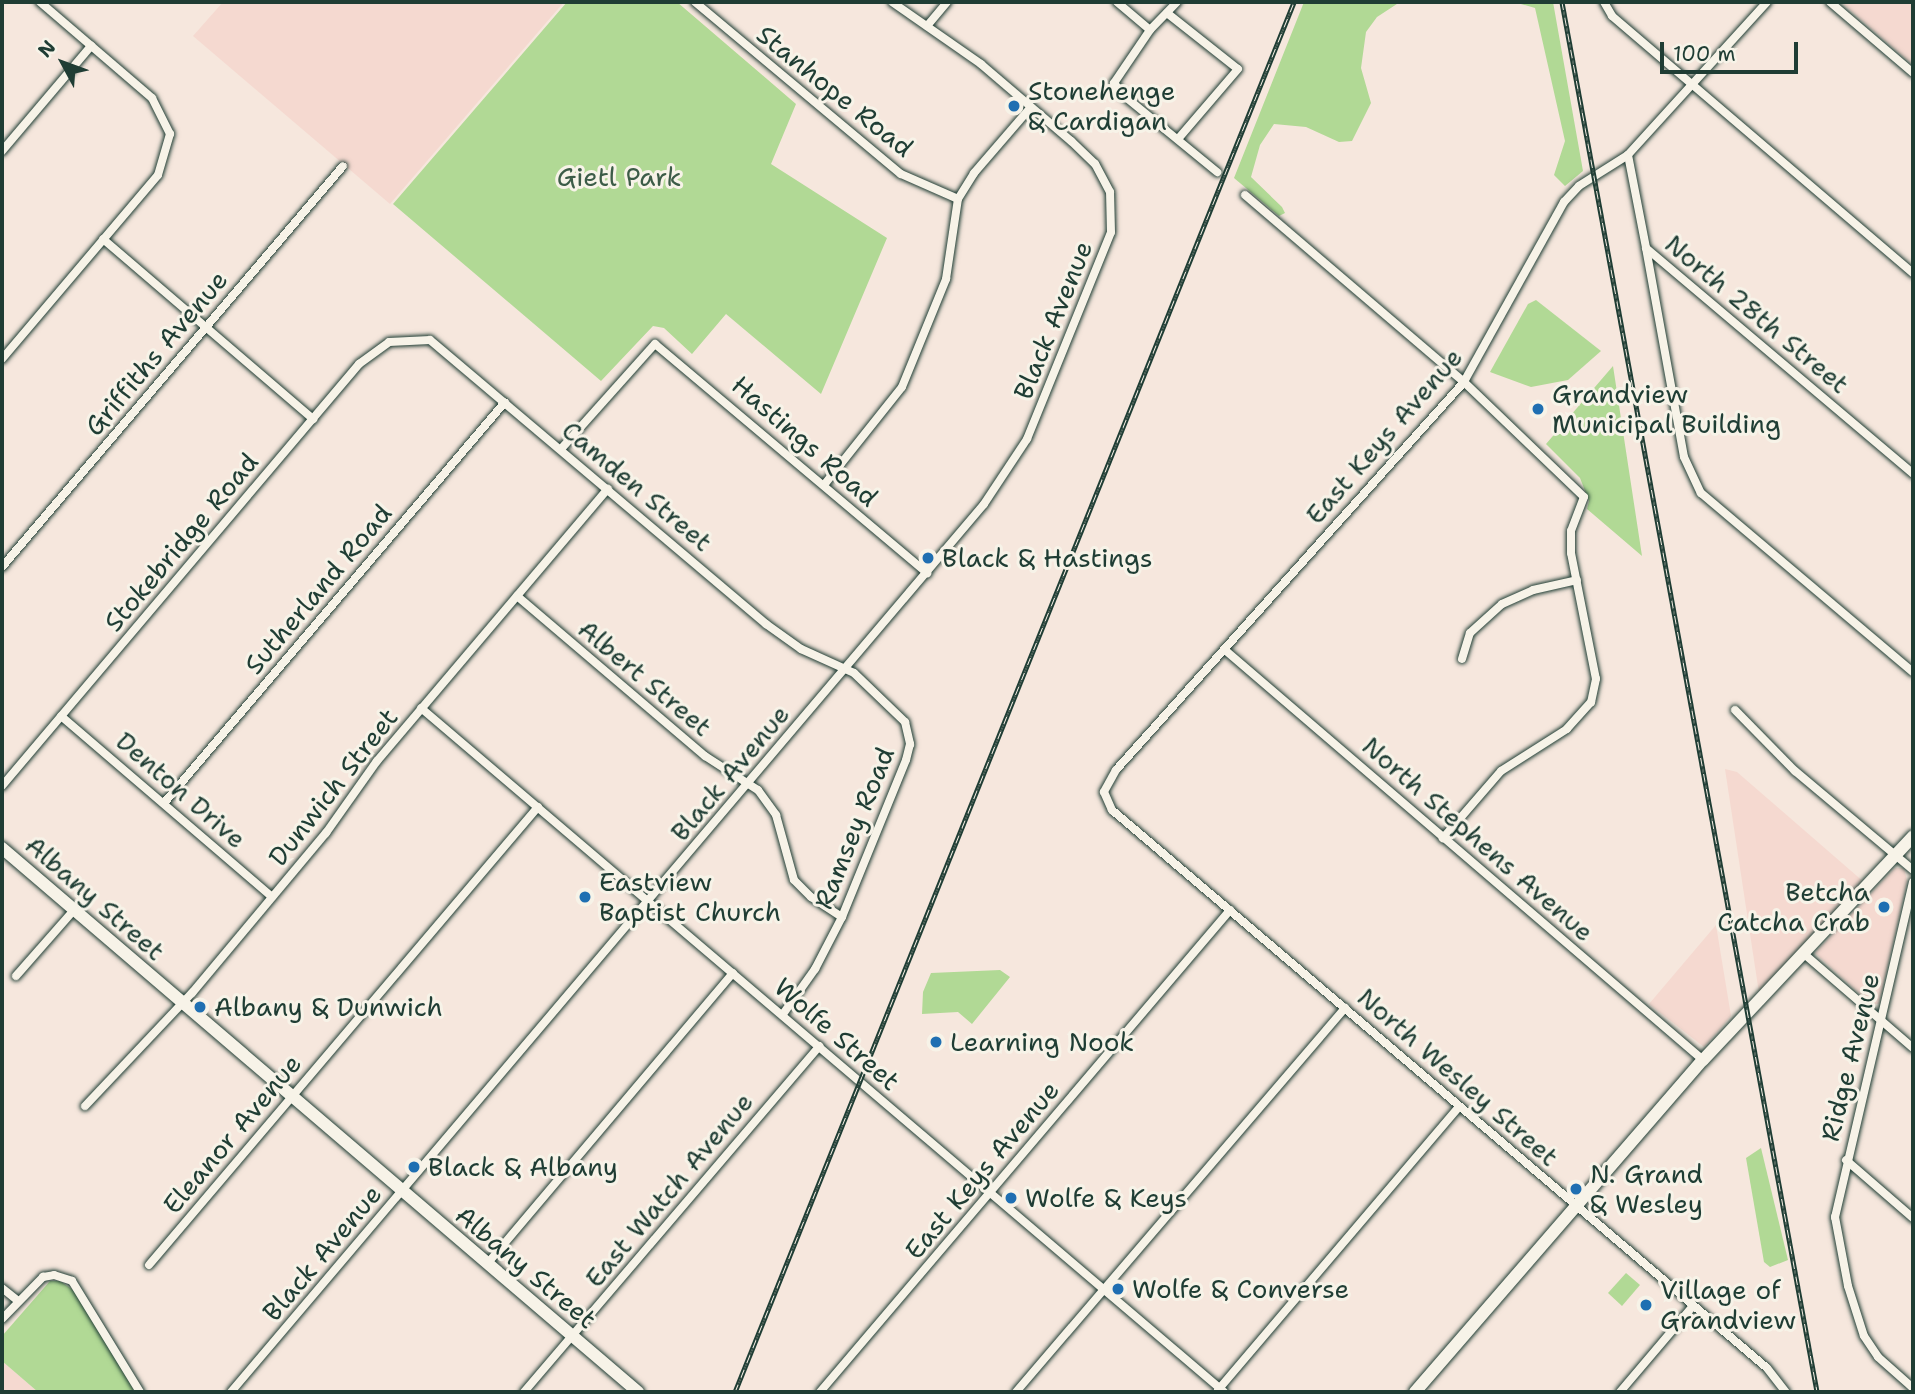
<!DOCTYPE html>
<style>
body{margin:0}
#map{position:relative;width:1915px;height:1394px;overflow:hidden;background:#f6e7dd;font-family:"Shantell Sans",sans-serif}
div>[style]{position:absolute}
.built>*{inset:0;background:#f5d9d0}
.green>*{inset:0;background:#b1d995}
.roads{filter:drop-shadow(0 0 2px #1f3d34) drop-shadow(0 0 2px #1f3d34)}
.street>*{height:8px;margin:-4px;padding:0 4px;transform-origin:4px;border-radius:4px;background:#f7f3e8}
.secondary>*{height:12px;margin:-6px;padding:0 6px;transform-origin:6px;border-radius:6px;background:#f7f3e8}
.rail>*{height:5px;margin-top:-2.5px;transform-origin:0;background:repeating-linear-gradient(90deg,#f7f3e8 0 8px,#1f3d34 0 16px);box-sizing:border-box;border-block:2px solid #1f3d34}
.dots>*{width:19px;height:19px;translate:-50% -50%;box-sizing:border-box;border:4px solid #f7f3e8;border-radius:50%}
span{translate:-50% -50%;white-space:nowrap;text-align:center;line-height:1.15;-webkit-text-stroke:6px #f7f3e8;paint-order:stroke}
.street-label{font-size:26px;color:#1f3d34}
.poi-label{font-size:26px;color:#1f3d34}
.left{translate:0 -50%;text-align:left}
.right{translate:-100% -50%;text-align:right}
.park-label{font-size:26px;color:#3c5c47}
.frame{position:absolute;inset:0;border:4px solid #1f3d34;pointer-events:none}
.north{position:absolute;left:28px;top:28px;width:70px;height:70px;-webkit-text-stroke:5px #f7f3e8;paint-order:stroke;rotate:311deg;font-size:19px;font-weight:700;line-height:28px;text-align:center;color:#1f3d34}
.north::after{content:'';display:block;margin:auto;width:24px;height:32px;background:#1f3d34;clip-path:polygon(50% 0,100% 100%,50% 72%,0 100%)}
.scale{position:absolute;left:1660px;top:42px;width:138px;height:32px;box-sizing:border-box;border:4px solid #1f3d34;border-top:0;padding-left:9px;font-size:21px;line-height:24px;white-space:nowrap;color:#1f3d34;-webkit-text-stroke:5px #f7f3e8;paint-order:stroke}
</style>
<div id="map">
<div class="built">
<i style="clip-path:polygon(223px 2px,564px 2px,390px 204px,193px 36px)"></i>
<i style="clip-path:polygon(1841px 2px,1913px 2px,1913px 65px)"></i>
<i style="clip-path:polygon(1725px 769px,1737px 772px,1865px 883px,1759px 993px)"></i>
<i style="clip-path:polygon(1895px 868px,1904px 868px,1907px 881px,1879px 1004px,1871px 1004px,1815px 953px)"></i>
<i style="clip-path:polygon(1716px 925px,1731px 1016px,1704px 1047px,1649px 1004px)"></i>
<i style="clip-path:polygon(2px 1361px,38px 1392px,2px 1392px)"></i>
</div>
<div class="green">
<i style="clip-path:polygon(567px 2px,677px 2px,796px 104px,771px 164px,887px 238px,821px 394px,726px 314px,692px 354px,664px 328px,653px 326px,601px 381px,393px 204px)"></i>
<i style="clip-path:polygon(1304px 2px,1400px 2px,1377px 17px,1366px 32px,1361px 68px,1371px 103px,1352px 141px,1339px 142px,1306px 127px,1274px 124px,1260px 145px,1251px 177px,1282px 207px,1285px 213px,1279px 216px,1234px 178px)"></i>
<i style="clip-path:polygon(1514px 2px,1553px 2px,1583px 171px,1565px 186px,1554px 175px,1565px 141px,1535px 8px)"></i>
<i style="clip-path:polygon(1536px 300px,1601px 351px,1568px 380px,1531px 387px,1490px 372px,1528px 304px)"></i>
<i style="clip-path:polygon(1613px 366px,1642px 556px,1587px 509px,1589px 501px,1580px 478px,1546px 444px)"></i>
<i style="clip-path:polygon(1000px 970px,1010px 977px,972px 1024px,958px 1012px,922px 1014px,923px 992px,931px 973px)"></i>
<i style="clip-path:polygon(1761px 1148px,1788px 1260px,1770px 1267px,1764px 1262px,1746px 1158px)"></i>
<i style="clip-path:polygon(1626px 1273px,1640px 1285px,1622px 1306px,1608px 1293px)"></i>
<i style="clip-path:polygon(50px 1281px,60px 1281px,76px 1292px,135px 1392px,38px 1392px,2px 1361px,2px 1336px)"></i>
</div>
<div class="roads">
<div class="street">
<i style="left:695px;top:2px;width:268px;rotate:39.9deg"></i>
<i style="left:901px;top:174px;width:62px;rotate:23.7deg"></i>
<i style="left:1117px;top:2px;width:43px;rotate:40.3deg"></i>
<i style="left:1177px;top:2px;width:39px;rotate:134deg"></i>
<i style="left:1150px;top:30px;width:64px;rotate:124.2deg"></i>
<i style="left:1114px;top:83px;width:15px;rotate:53deg"></i>
<i style="left:1123px;top:95px;width:122px;rotate:39.3deg"></i>
<i style="left:1604px;top:2px;width:16px;rotate:60deg"></i>
<i style="left:1612px;top:16px;width:396px;rotate:40.5deg"></i>
<i style="left:1767px;top:2px;width:207px;rotate:132.3deg"></i>
<i style="left:1628px;top:155px;width:58px;rotate:147.7deg"></i>
<i style="left:1579px;top:186px;width:22px;rotate:133deg"></i>
<i style="left:1564px;top:202px;width:206px;rotate:119.1deg"></i>
<i style="left:1464px;top:382px;width:521px;rotate:131.89deg"></i>
<i style="left:1116px;top:770px;width:25px;rotate:119deg"></i>
<i style="left:1104px;top:792px;width:20px;rotate:66deg"></i>
<i style="left:1112px;top:810px;width:860px;rotate:40.43deg"></i>
<i style="left:1767px;top:1368px;width:31px;rotate:52deg"></i>
<i style="left:1830px;top:2px;width:109px;rotate:40.5deg"></i>
<i style="left:1167px;top:13px;width:90px;rotate:38.3deg"></i>
<i style="left:1238px;top:69px;width:92px;rotate:130.6deg"></i>
<i style="left:927px;top:26px;width:31px;rotate:-50deg"></i>
<i style="left:2px;top:151px;width:138px;rotate:-49.7deg"></i>
<i style="left:1628px;top:155px;width:95px;rotate:79deg"></i>
<i style="left:1646px;top:248px;width:350px;rotate:40.2deg"></i>
<i style="left:1245px;top:195px;width:288px;rotate:40.5deg"></i>
<i style="left:1464px;top:382px;width:166px;rotate:43.8deg"></i>
<i style="left:1584px;top:497px;width:36px;rotate:111deg"></i>
<i style="left:1571px;top:531px;width:22px;rotate:90deg"></i>
<i style="left:1571px;top:553px;width:128px;rotate:78.8deg"></i>
<i style="left:1596px;top:679px;width:24px;rotate:102deg"></i>
<i style="left:1591px;top:702px;width:36px;rotate:132deg"></i>
<i style="left:1567px;top:729px;width:78px;rotate:147.5deg"></i>
<i style="left:1501px;top:771px;width:89px;rotate:130.9deg"></i>
<i style="left:103px;top:239px;width:277px;rotate:40.6deg"></i>
<i style="left:1646px;top:248px;width:212px;rotate:79.7deg"></i>
<i style="left:1684px;top:457px;width:40px;rotate:65deg"></i>
<i style="left:1701px;top:493px;width:277px;rotate:40.2deg"></i>
<i style="left:2px;top:359px;width:241px;rotate:-49.7deg"></i>
<i style="left:158px;top:175px;width:43px;rotate:-73.7deg"></i>
<i style="left:170px;top:134px;width:40px;rotate:-116.6deg"></i>
<i style="left:152px;top:98px;width:148px;rotate:-139.4deg"></i>
<i style="left:561px;top:449px;width:141px;rotate:-48.2deg"></i>
<i style="left:655px;top:344px;width:356px;rotate:40.1deg"></i>
<i style="left:824px;top:485px;width:125px;rotate:-51.5deg"></i>
<i style="left:902px;top:387px;width:117px;rotate:-67.8deg"></i>
<i style="left:946px;top:279px;width:81px;rotate:-81.5deg"></i>
<i style="left:958px;top:199px;width:31px;rotate:-58deg"></i>
<i style="left:974px;top:173px;width:87px;rotate:-49.2deg"></i>
<i style="left:2px;top:567px;width:526px;rotate:-49.62deg"></i>
<i style="left:517px;top:596px;width:247px;rotate:40.4deg"></i>
<i style="left:705px;top:756px;width:63px;rotate:32.7deg"></i>
<i style="left:758px;top:790px;width:31px;rotate:54deg"></i>
<i style="left:776px;top:815px;width:67px;rotate:74.5deg"></i>
<i style="left:794px;top:880px;width:24px;rotate:45deg"></i>
<i style="left:811px;top:897px;width:37px;rotate:33deg"></i>
<i style="left:1225px;top:650px;width:630px;rotate:40.62deg"></i>
<i style="left:1462px;top:659px;width:27px;rotate:-73deg"></i>
<i style="left:1470px;top:633px;width:43px;rotate:-42.2deg"></i>
<i style="left:1502px;top:604px;width:34px;rotate:-24deg"></i>
<i style="left:1533px;top:590px;width:45px;rotate:-12.8deg"></i>
<i style="left:421px;top:708px;width:1055px;rotate:40.42deg"></i>
<i style="left:1735px;top:710px;width:86px;rotate:45.5deg"></i>
<i style="left:1795px;top:771px;width:154px;rotate:40deg"></i>
<i style="left:61px;top:716px;width:278px;rotate:40.6deg"></i>
<i style="left:2px;top:786px;width:553px;rotate:-49.77deg"></i>
<i style="left:359px;top:364px;width:37px;rotate:-36deg"></i>
<i style="left:389px;top:342px;width:41px;rotate:-2.8deg"></i>
<i style="left:430px;top:340px;width:440px;rotate:40.2deg"></i>
<i style="left:766px;top:624px;width:43px;rotate:35.5deg"></i>
<i style="left:801px;top:649px;width:58px;rotate:24.4deg"></i>
<i style="left:854px;top:673px;width:71px;rotate:43.9deg"></i>
<i style="left:905px;top:722px;width:23px;rotate:77deg"></i>
<i style="left:910px;top:744px;width:16px;rotate:104deg"></i>
<i style="left:906px;top:760px;width:170px;rotate:112.2deg"></i>
<i style="left:842px;top:917px;width:59px;rotate:117.4deg"></i>
<i style="left:815px;top:969px;width:55px;rotate:125.4deg"></i>
<i style="left:164px;top:803px;width:526px;rotate:-49.62deg"></i>
<i style="left:1913px;top:882px;width:344px;rotate:103.1deg"></i>
<i style="left:1835px;top:1217px;width:70px;rotate:79.3deg"></i>
<i style="left:1848px;top:1286px;width:52px;rotate:72.3deg"></i>
<i style="left:1864px;top:1336px;width:25px;rotate:56deg"></i>
<i style="left:1878px;top:1357px;width:47px;rotate:41.5deg"></i>
<i style="left:1803px;top:953px;width:145px;rotate:40.8deg"></i>
<i style="left:16px;top:976px;width:88px;rotate:-48.7deg"></i>
<i style="left:85px;top:1106px;width:156px;rotate:-46.6deg"></i>
<i style="left:192px;top:993px;width:209px;rotate:-50.1deg"></i>
<i style="left:326px;top:833px;width:88px;rotate:-54.7deg"></i>
<i style="left:377px;top:761px;width:357px;rotate:-49.7deg"></i>
<i style="left:1846px;top:1160px;width:89px;rotate:40.9deg"></i>
<i style="left:487px;top:1264px;width:381px;rotate:-49.8deg"></i>
<i style="left:149px;top:1265px;width:601px;rotate:-49.66deg"></i>
<i style="left:2px;top:1288px;width:21px;rotate:39deg"></i>
<i style="left:2px;top:1319px;width:59px;rotate:-45.7deg"></i>
<i style="left:43px;top:1277px;width:11px;rotate:-10deg"></i>
<i style="left:54px;top:1275px;width:19px;rotate:18deg"></i>
<i style="left:72px;top:1281px;width:130px;rotate:58.5deg"></i>
<i style="left:1218px;top:1390px;width:372px;rotate:-49.6deg"></i>
<i style="left:231px;top:1392px;width:1164px;rotate:-49.7deg"></i>
<i style="left:984px;top:504px;width:78px;rotate:-56.5deg"></i>
<i style="left:1027px;top:439px;width:223px;rotate:-67.9deg"></i>
<i style="left:1111px;top:232px;width:40px;rotate:-91.4deg"></i>
<i style="left:1110px;top:192px;width:32px;rotate:-118deg"></i>
<i style="left:1095px;top:164px;width:33px;rotate:-136deg"></i>
<i style="left:1071px;top:141px;width:118px;rotate:-139.5deg"></i>
<i style="left:981px;top:64px;width:108px;rotate:-145.1deg"></i>
<i style="left:524px;top:1392px;width:455px;rotate:-49.5deg"></i>
<i style="left:820px;top:1392px;width:633px;rotate:-49.61deg"></i>
<i style="left:1016px;top:1392px;width:506px;rotate:-49.41deg"></i>
<i style="left:1620px;top:1392px;width:113px;rotate:-49.7deg"></i>
</div>
<div class="secondary">
<i style="left:2px;top:848px;width:837px;rotate:40.54deg"></i>
<i style="left:1415px;top:1392px;width:440px;rotate:-49.1deg"></i>
<i style="left:1703px;top:1060px;width:307px;rotate:-46.8deg"></i>
</div>
</div>
<div class="rail">
<i style="left:1562px;top:2px;width:1413px;rotate:79.6deg"></i>
<i style="left:735px;top:1392px;width:1498px;rotate:-68.09deg"></i>
</div>
<div class="dots">
<i style="left:1014px;top:106px;background:#1f6fb2"></i>
<i style="left:1538px;top:409px;background:#1f6fb2"></i>
<i style="left:928px;top:558px;background:#1f6fb2"></i>
<i style="left:585px;top:897px;background:#1f6fb2"></i>
<i style="left:1884px;top:907px;background:#1f6fb2"></i>
<i style="left:200px;top:1007px;background:#1f6fb2"></i>
<i style="left:936px;top:1042px;background:#1f6fb2"></i>
<i style="left:414px;top:1167px;background:#1f6fb2"></i>
<i style="left:1576px;top:1189px;background:#1f6fb2"></i>
<i style="left:1011px;top:1198px;background:#1f6fb2"></i>
<i style="left:1118px;top:1289px;background:#1f6fb2"></i>
<i style="left:1646px;top:1305px;background:#1f6fb2"></i>
</div>
<div class="street-label">
<span style="left:835px;top:91px;rotate:39deg">Stanhope Road</span>
<span style="left:1757px;top:314px;rotate:40deg">North 28th Street</span>
<span style="left:1053px;top:320px;rotate:-68deg">Black Avenue</span>
<span style="left:156px;top:353px;rotate:-50deg">Griffiths Avenue</span>
<span style="left:1384px;top:436px;rotate:-49deg">East Keys Avenue</span>
<span style="left:805px;top:441px;rotate:41deg">Hastings Road</span>
<span style="left:637px;top:486px;rotate:40deg">Camden Street</span>
<span style="left:181px;top:542px;rotate:-50deg">Stokebridge Road</span>
<span style="left:318px;top:589px;rotate:-50deg">Sutherland Road</span>
<span style="left:645px;top:678px;rotate:40deg">Albert Street</span>
<span style="left:730px;top:773px;rotate:-50deg">Black Avenue</span>
<span style="left:333px;top:787px;rotate:-52deg">Dunwich Street</span>
<span style="left:181px;top:790px;rotate:41deg">Denton Drive</span>
<span style="left:854px;top:828px;rotate:-68deg">Ramsey Road</span>
<span style="left:1478px;top:839px;rotate:41deg">North Stephens Avenue</span>
<span style="left:95px;top:898px;rotate:41deg">Albany Street</span>
<span style="left:837px;top:1034px;rotate:41deg">Wolfe Street</span>
<span style="left:1850px;top:1057px;rotate:-76deg">Ridge Avenue</span>
<span style="left:1458px;top:1077px;rotate:41deg">North Wesley Street</span>
<span style="left:232px;top:1134px;rotate:-50deg">Eleanor Avenue</span>
<span style="left:982px;top:1170px;rotate:-50deg">East Keys Avenue</span>
<span style="left:669px;top:1190px;rotate:-50deg">East Watch Avenue</span>
<span style="left:322px;top:1253px;rotate:-50deg">Black Avenue</span>
<span style="left:526px;top:1267px;rotate:40deg">Albany Street</span>
</div>
<div class="poi-label">
<span class="left" style="left:1028px;top:106px">Stonehenge<br>&amp; Cardigan</span>
<span class="left" style="left:1552px;top:409px">Grandview<br>Municipal Building</span>
<span class="left" style="left:942px;top:558px">Black &amp; Hastings</span>
<span class="left" style="left:599px;top:897px">Eastview<br>Baptist Church</span>
<span class="right" style="left:1870px;top:907px">Betcha<br>Catcha Crab</span>
<span class="left" style="left:214px;top:1007px">Albany &amp; Dunwich</span>
<span class="left" style="left:950px;top:1042px">Learning Nook</span>
<span class="left" style="left:428px;top:1167px">Black &amp; Albany</span>
<span class="left" style="left:1590px;top:1189px">N. Grand<br>&amp; Wesley</span>
<span class="left" style="left:1025px;top:1198px">Wolfe &amp; Keys</span>
<span class="left" style="left:1132px;top:1289px">Wolfe &amp; Converse</span>
<span class="left" style="left:1660px;top:1305px">Village of<br>Grandview</span>
</div>
<div class="park-label">
<span style="left:619px;top:177px">Gietl Park</span>
</div>
<div class="frame"></div>
<div class="north">N</div>
<div class="scale">100 m</div>
</div>
